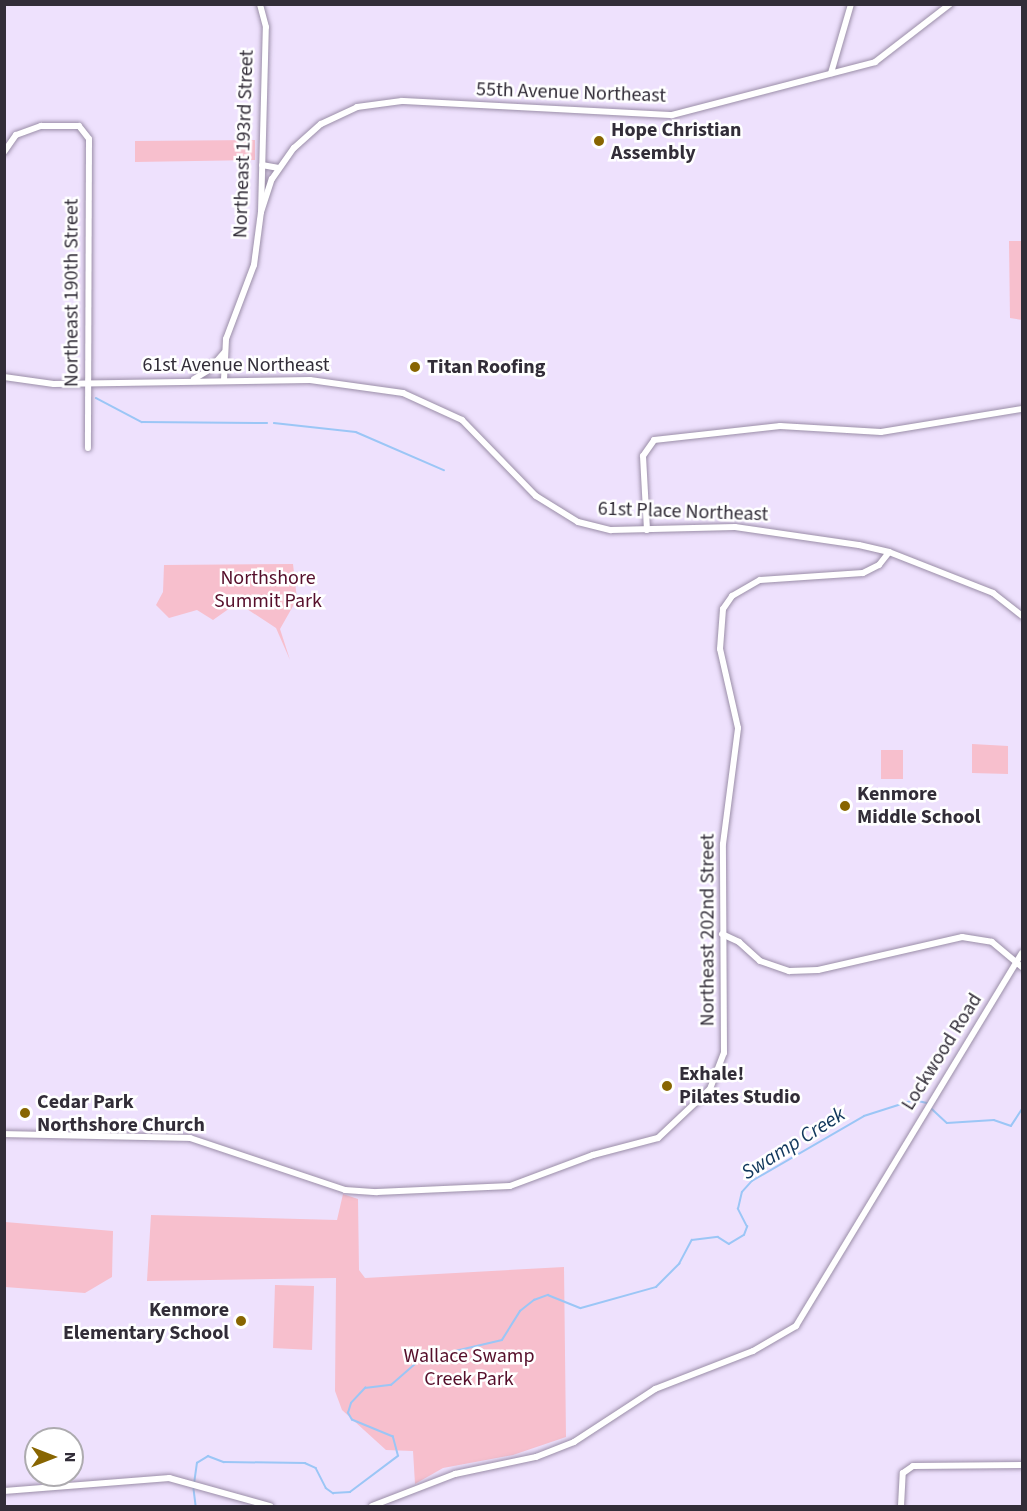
<!DOCTYPE html>
<style>
body{margin:0}
#map{position:relative;width:1027px;height:1511px;overflow:hidden;background:#eee1fd;font-family:"Source Sans 3",sans-serif}
div>[style]{position:absolute}
.green>*{inset:0;background:#f7bfcd}
.stream>*{height:1.5px;margin:-0.75px;padding:0 0.75px;transform-origin:0.75px;border-radius:0.75px;background:#9bc6f6}
.roads{filter:drop-shadow(0 0 2px #9b8ea8) drop-shadow(0 0 2px #9b8ea8)}
.secondary>*{height:6px;margin:-3px;padding:0 3px;transform-origin:3px;border-radius:3px;background:#fff}
.dots>*{width:16px;height:16px;translate:-50% -50%;box-sizing:border-box;border:3px solid #fff;border-radius:50%}
span{translate:-50% -50%;white-space:nowrap;text-align:center;line-height:1.15;-webkit-text-stroke:5px #fff;paint-order:stroke}
.street-label{font-size:20px;color:#322d38}
.poi-label{font-size:20px;color:#322d38;font-weight:700}
.left{translate:0 -50%;text-align:left}
.right{translate:-100% -50%;text-align:right}
.park-label{font-size:20px;color:#560f2b}
.water-label{font-size:21px;color:#11375c;font-style:italic}
.frame{position:absolute;inset:0;border:6px solid #322d38;pointer-events:none}
.north{position:absolute;left:24px;top:1427px;width:60px;height:60px;box-sizing:border-box;background:#fff;border:2px solid #adabaf;border-radius:50%;rotate:90deg;font-size:16px;font-weight:700;line-height:24px;text-align:center;color:#322d38}
.north::after{content:'';display:block;margin:auto;width:21px;height:27px;background:#886501;clip-path:polygon(50% 0,100% 100%,50% 72%,0 100%)}
</style>
<div id="map">
<div class="green">
<i style="clip-path:polygon(255px 140px,255px 160px,135px 162px,135px 141px)"></i>
<i style="clip-path:polygon(1009px 241px,1022px 241px,1022px 320px,1010px 318px)"></i>
<i style="clip-path:polygon(293px 564px,297px 599px,280px 629px,290px 660px,276px 628px,247px 609px,230px 608px,213px 620px,197px 610px,169px 618px,156px 605px,163px 592px,164px 565px)"></i>
<i style="clip-path:polygon(972px 744px,1008px 746px,1008px 774px,972px 773px)"></i>
<i style="clip-path:polygon(881px 750px,903px 750px,903px 779px,881px 779px)"></i>
<i style="clip-path:polygon(343px 1194px,358px 1199px,359px 1270px,365px 1278px,564px 1267px,566px 1437px,513px 1455px,443px 1468px,415px 1484px,413px 1451px,386px 1450px,342px 1410px,335px 1391px,336px 1278px,147px 1281px,151px 1215px,337px 1220px)"></i>
<i style="clip-path:polygon(5px 1222px,113px 1231px,112px 1277px,85px 1293px,5px 1287px)"></i>
<i style="clip-path:polygon(275px 1285px,314px 1286px,312px 1350px,273px 1348px)"></i>
</div>
<div class="stream">
<i style="left:96px;top:398px;width:52px;rotate:27.6deg"></i>
<i style="left:142px;top:422px;width:125px;rotate:0.5deg"></i>
<i style="left:274px;top:423px;width:82px;rotate:6.3deg"></i>
<i style="left:356px;top:432px;width:96px;rotate:23.4deg"></i>
<i style="left:930px;top:1107px;width:23px;rotate:43deg"></i>
<i style="left:947px;top:1123px;width:47px;rotate:-3.7deg"></i>
<i style="left:994px;top:1120px;width:18px;rotate:19deg"></i>
<i style="left:1011px;top:1126px;width:20px;rotate:-57deg"></i>
<i style="left:194px;top:1484px;width:21px;rotate:-82deg"></i>
<i style="left:197px;top:1463px;width:13px;rotate:-32deg"></i>
<i style="left:208px;top:1456px;width:17px;rotate:21deg"></i>
<i style="left:224px;top:1462px;width:81px;rotate:0.7deg"></i>
<i style="left:305px;top:1463px;width:12px;rotate:24deg"></i>
<i style="left:316px;top:1468px;width:22px;rotate:63deg"></i>
<i style="left:326px;top:1488px;width:9px;rotate:36deg"></i>
<i style="left:333px;top:1493px;width:17px;rotate:-3deg"></i>
<i style="left:350px;top:1492px;width:60px;rotate:-36.9deg"></i>
<i style="left:398px;top:1456px;width:20px;rotate:-105deg"></i>
<i style="left:393px;top:1437px;width:44px;rotate:-157.5deg"></i>
<i style="left:352px;top:1420px;width:8px;rotate:-120deg"></i>
<i style="left:348px;top:1413px;width:10px;rotate:-73deg"></i>
<i style="left:351px;top:1403px;width:21px;rotate:-47deg"></i>
<i style="left:365px;top:1388px;width:26px;rotate:-7deg"></i>
<i style="left:391px;top:1385px;width:40px;rotate:-41deg"></i>
<i style="left:421px;top:1359px;width:83px;rotate:-13.2deg"></i>
<i style="left:502px;top:1340px;width:34px;rotate:-58deg"></i>
<i style="left:520px;top:1311px;width:18px;rotate:-38deg"></i>
<i style="left:534px;top:1300px;width:15px;rotate:-20deg"></i>
<i style="left:548px;top:1295px;width:35px;rotate:22deg"></i>
<i style="left:581px;top:1308px;width:78px;rotate:-15.6deg"></i>
<i style="left:656px;top:1287px;width:33px;rotate:-45deg"></i>
<i style="left:679px;top:1264px;width:27px;rotate:-62deg"></i>
<i style="left:692px;top:1240px;width:26px;rotate:-7deg"></i>
<i style="left:718px;top:1237px;width:13px;rotate:32deg"></i>
<i style="left:729px;top:1244px;width:17px;rotate:-31deg"></i>
<i style="left:744px;top:1235px;width:9px;rotate:-69deg"></i>
<i style="left:747px;top:1227px;width:20px;rotate:-117deg"></i>
<i style="left:738px;top:1209px;width:17px;rotate:-77deg"></i>
<i style="left:742px;top:1192px;width:15px;rotate:-48deg"></i>
<i style="left:752px;top:1181px;width:129px;rotate:-30.1deg"></i>
<i style="left:864px;top:1116px;width:52px;rotate:-17.7deg"></i>
<i style="left:914px;top:1100px;width:13px;rotate:13deg"></i>
<i style="left:194px;top:1489px;width:17px;rotate:83deg"></i>
</div>
<div class="roads">
<div class="secondary">
<i style="left:831px;top:73px;width:72px;rotate:-73.8deg"></i>
<i style="left:4px;top:152px;width:21px;rotate:-55deg"></i>
<i style="left:16px;top:135px;width:27px;rotate:-20deg"></i>
<i style="left:41px;top:126px;width:38px"></i>
<i style="left:79px;top:126px;width:16px;rotate:52deg"></i>
<i style="left:89px;top:139px;width:309px;rotate:90.2deg"></i>
<i style="left:262px;top:165px;width:17px;rotate:10deg"></i>
<i style="left:261px;top:212px;width:35px;rotate:-72deg"></i>
<i style="left:272px;top:179px;width:38px;rotate:-55deg"></i>
<i style="left:294px;top:148px;width:36px;rotate:-42deg"></i>
<i style="left:321px;top:124px;width:40px;rotate:-25deg"></i>
<i style="left:357px;top:107px;width:45px;rotate:-7.6deg"></i>
<i style="left:402px;top:101px;width:270px;rotate:3deg"></i>
<i style="left:672px;top:115px;width:210px;rotate:-14.6deg"></i>
<i style="left:875px;top:62px;width:95px;rotate:-37.7deg"></i>
<i style="left:4px;top:377px;width:50px;rotate:8deg"></i>
<i style="left:54px;top:384px;width:256px;rotate:-0.9deg"></i>
<i style="left:310px;top:380px;width:94px;rotate:8deg"></i>
<i style="left:403px;top:393px;width:65px;rotate:24.6deg"></i>
<i style="left:462px;top:420px;width:106px;rotate:45.8deg"></i>
<i style="left:536px;top:496px;width:49px;rotate:31.8deg"></i>
<i style="left:578px;top:522px;width:34px;rotate:14deg"></i>
<i style="left:611px;top:530px;width:124px;rotate:-1.4deg"></i>
<i style="left:735px;top:527px;width:125px;rotate:8.3deg"></i>
<i style="left:859px;top:545px;width:31px;rotate:13deg"></i>
<i style="left:889px;top:552px;width:112px;rotate:21.5deg"></i>
<i style="left:993px;top:593px;width:37px;rotate:38deg"></i>
<i style="left:194px;top:379px;width:17px;rotate:-31deg"></i>
<i style="left:209px;top:370px;width:23px;rotate:-49deg"></i>
<i style="left:224px;top:380px;width:41px;rotate:-87.2deg"></i>
<i style="left:226px;top:339px;width:79px;rotate:-69.3deg"></i>
<i style="left:254px;top:265px;width:53px;rotate:-82.5deg"></i>
<i style="left:261px;top:212px;width:185px;rotate:-88.5deg"></i>
<i style="left:266px;top:27px;width:24px;rotate:-105deg"></i>
<i style="left:647px;top:530px;width:74px;rotate:-93.1deg"></i>
<i style="left:643px;top:456px;width:19px;rotate:-55deg"></i>
<i style="left:654px;top:440px;width:127px;rotate:-6.3deg"></i>
<i style="left:780px;top:426px;width:101px;rotate:3.4deg"></i>
<i style="left:881px;top:432px;width:143px;rotate:-9.3deg"></i>
<i style="left:722px;top:934px;width:19px;rotate:25deg"></i>
<i style="left:739px;top:942px;width:28px;rotate:42deg"></i>
<i style="left:760px;top:961px;width:31px;rotate:19deg"></i>
<i style="left:789px;top:971px;width:29px;rotate:-2deg"></i>
<i style="left:818px;top:970px;width:148px;rotate:-12.9deg"></i>
<i style="left:962px;top:937px;width:30px;rotate:9deg"></i>
<i style="left:992px;top:942px;width:39px;rotate:40deg"></i>
<i style="left:4px;top:1134px;width:186px;rotate:1.2deg"></i>
<i style="left:190px;top:1138px;width:163px;rotate:18.5deg"></i>
<i style="left:345px;top:1190px;width:32px;rotate:4deg"></i>
<i style="left:377px;top:1192px;width:133px;rotate:-2.6deg"></i>
<i style="left:510px;top:1186px;width:89px;rotate:-20.5deg"></i>
<i style="left:593px;top:1155px;width:67px;rotate:-14.7deg"></i>
<i style="left:658px;top:1138px;width:71px;rotate:-43.3deg"></i>
<i style="left:710px;top:1089px;width:39px;rotate:-69deg"></i>
<i style="left:724px;top:1053px;width:209px;rotate:-90.3deg"></i>
<i style="left:723px;top:844px;width:117px;rotate:-82.6deg"></i>
<i style="left:738px;top:728px;width:81px;rotate:-102.8deg"></i>
<i style="left:720px;top:649px;width:40px;rotate:-85.7deg"></i>
<i style="left:723px;top:609px;width:16px;rotate:-55deg"></i>
<i style="left:732px;top:596px;width:32px;rotate:-30deg"></i>
<i style="left:760px;top:580px;width:103px;rotate:-3.9deg"></i>
<i style="left:863px;top:573px;width:18px;rotate:-27deg"></i>
<i style="left:879px;top:565px;width:16px;rotate:-52deg"></i>
<i style="left:4px;top:1491px;width:166px;rotate:-4.5deg"></i>
<i style="left:169px;top:1478px;width:105px;rotate:15.5deg"></i>
<i style="left:372px;top:1506px;width:89px;rotate:-21.1deg"></i>
<i style="left:455px;top:1474px;width:83px;rotate:-11.9deg"></i>
<i style="left:536px;top:1457px;width:41px;rotate:-21.5deg"></i>
<i style="left:574px;top:1442px;width:97px;rotate:-33.2deg"></i>
<i style="left:655px;top:1389px;width:105px;rotate:-21.2deg"></i>
<i style="left:753px;top:1351px;width:50px;rotate:-30.2deg"></i>
<i style="left:796px;top:1326px;width:436px;rotate:-58.8deg"></i>
<i style="left:901px;top:1506px;width:33px;rotate:-87deg"></i>
<i style="left:903px;top:1473px;width:12px;rotate:-35deg"></i>
<i style="left:913px;top:1466px;width:109px;rotate:-0.5deg"></i>
</div>
</div>
<div class="dots">
<i style="left:599px;top:141px;background:#886501"></i>
<i style="left:415px;top:367px;background:#886501"></i>
<i style="left:845px;top:806px;background:#886501"></i>
<i style="left:667px;top:1086px;background:#886501"></i>
<i style="left:25px;top:1113px;background:#886501"></i>
<i style="left:241px;top:1321px;background:#886501"></i>
</div>
<div class="street-label">
<span style="left:571px;top:93px;rotate:2deg">55th Avenue Northeast</span>
<span style="left:244px;top:144px;rotate:-88deg">Northeast 193rd Street</span>
<span style="left:72px;top:293px;rotate:-90deg">Northeast 190th Street</span>
<span style="left:236px;top:365px">61st Avenue Northeast</span>
<span style="left:683px;top:512px;rotate:2deg">61st Place Northeast</span>
<span style="left:708px;top:930px;rotate:-90deg">Northeast 202nd Street</span>
<span style="left:942px;top:1052px;rotate:-58deg">Lockwood Road</span>
</div>
<div class="poi-label">
<span class="left" style="left:611px;top:142px">Hope Christian<br>Assembly</span>
<span class="left" style="left:427px;top:367px">Titan Roofing</span>
<span class="left" style="left:857px;top:806px">Kenmore<br>Middle School</span>
<span class="left" style="left:679px;top:1086px">Exhale!<br>Pilates Studio</span>
<span class="left" style="left:37px;top:1114px">Cedar Park<br>Northshore Church</span>
<span class="right" style="left:229px;top:1322px">Kenmore<br>Elementary School</span>
</div>
<div class="park-label">
<span style="left:268px;top:590px">Northshore<br>Summit Park</span>
<span style="left:469px;top:1368px">Wallace Swamp<br>Creek Park</span>
</div>
<div class="water-label">
<span style="left:793px;top:1143px;rotate:-32deg">Swamp Creek</span>
</div>
<div class="frame"></div>
<div class="north">N</div>
</div>
